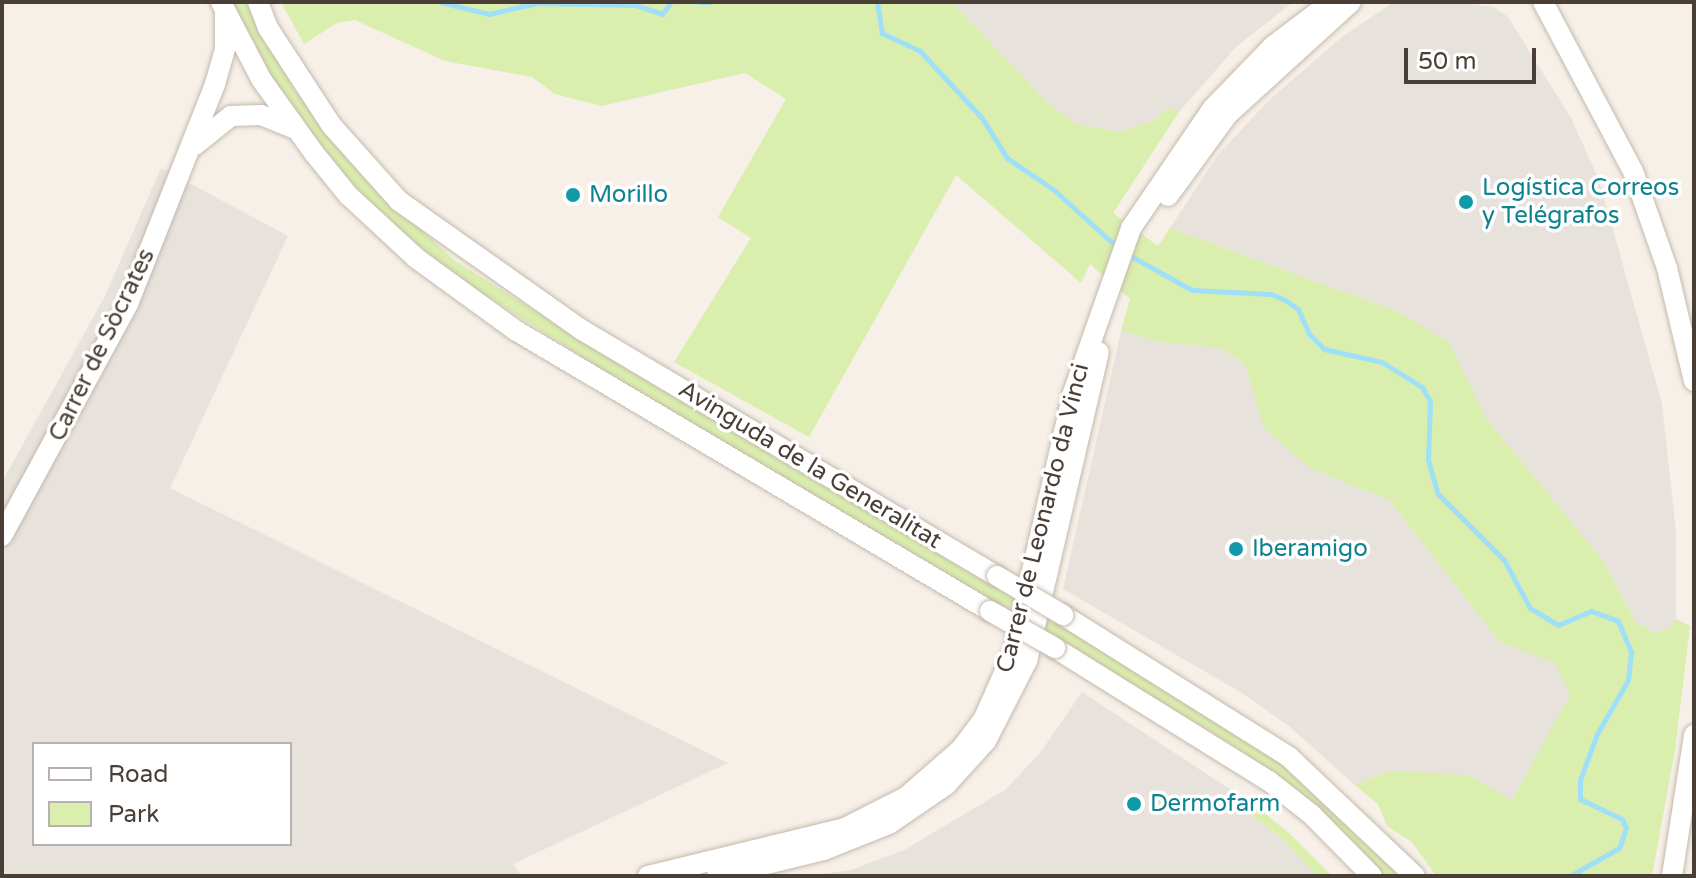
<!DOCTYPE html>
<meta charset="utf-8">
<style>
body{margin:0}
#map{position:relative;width:1696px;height:878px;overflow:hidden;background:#f6f0e8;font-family:"Varela Round",sans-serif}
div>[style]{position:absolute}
.industrial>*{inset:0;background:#e8e2dd}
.green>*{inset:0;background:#daeead}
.stream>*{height:5px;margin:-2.5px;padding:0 2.5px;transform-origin:2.5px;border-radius:2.5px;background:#9fe0f8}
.roads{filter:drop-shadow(0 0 2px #c5b9ac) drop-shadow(0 0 2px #c5b9ac)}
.minor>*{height:20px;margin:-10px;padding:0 10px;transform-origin:10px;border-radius:10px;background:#fff}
.bridges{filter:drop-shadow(0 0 2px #c5b9ac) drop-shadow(0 0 2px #c5b9ac)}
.minor-bridge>*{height:20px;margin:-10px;padding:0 10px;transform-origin:10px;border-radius:10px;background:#fff}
.dots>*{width:22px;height:22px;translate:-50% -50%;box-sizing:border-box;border:4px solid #fff;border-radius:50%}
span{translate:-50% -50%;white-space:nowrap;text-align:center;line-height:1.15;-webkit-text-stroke:7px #fff;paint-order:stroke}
.culture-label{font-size:24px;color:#0d838f}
.left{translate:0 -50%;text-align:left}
.street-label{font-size:24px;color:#4a3f36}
.frame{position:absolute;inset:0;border:4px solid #4a3f36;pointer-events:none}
.legend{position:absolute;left:32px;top:742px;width:260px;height:104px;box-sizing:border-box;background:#fff;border:2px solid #b7b2af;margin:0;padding:10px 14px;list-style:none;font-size:24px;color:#4a3f36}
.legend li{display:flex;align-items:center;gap:16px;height:40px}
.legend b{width:40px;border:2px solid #b7b2af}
.scale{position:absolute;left:1404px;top:48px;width:132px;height:36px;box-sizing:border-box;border:4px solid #4a3f36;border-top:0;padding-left:10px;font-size:24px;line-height:28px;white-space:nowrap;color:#4a3f36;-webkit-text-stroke:6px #fff;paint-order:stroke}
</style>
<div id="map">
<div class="industrial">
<i style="clip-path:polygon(952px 2px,1293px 2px,1236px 47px,1179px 112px,1168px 107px,1156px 119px,1122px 132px,1077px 124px,1048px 103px)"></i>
<i style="clip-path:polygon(1394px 2px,1458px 2px,1494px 7px,1508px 17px,1571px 118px,1599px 180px,1662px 404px,1676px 532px,1676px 619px,1668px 629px,1654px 633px,1635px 621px,1602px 559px,1485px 417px,1448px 342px,1399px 312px,1170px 228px,1217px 156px,1269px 100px,1343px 36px)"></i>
<i style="clip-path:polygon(evenodd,161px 168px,288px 236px,170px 488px,728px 763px,513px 864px,521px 876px,2px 876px,2px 482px,105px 296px,161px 168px,34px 744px,290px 744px,290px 844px,34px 844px,34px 744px)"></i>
<i style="clip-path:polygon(1121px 331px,1161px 342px,1221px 348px,1245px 364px,1265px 428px,1309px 468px,1389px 500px,1499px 641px,1556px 663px,1571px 695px,1512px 800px,1388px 771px,1355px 785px,1290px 727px,1242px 693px,1063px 589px)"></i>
<i style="clip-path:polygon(1082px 692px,1257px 807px,1253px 816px,1285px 841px,1316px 876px,808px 876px,851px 870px,904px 850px,1005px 790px,1040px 753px)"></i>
</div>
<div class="green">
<i style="clip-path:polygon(231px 2px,245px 2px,295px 91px,362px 175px,454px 260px,622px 366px,1165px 688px,1289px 768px,1401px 876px,1383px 876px,1278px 775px,1229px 743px,625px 384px,449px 272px,369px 202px,332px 160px,281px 93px)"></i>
<i style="clip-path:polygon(281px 2px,952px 2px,1048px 103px,1077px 124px,1122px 132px,1156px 119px,1168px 107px,1179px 112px,1113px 213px,1158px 246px,1170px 228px,1399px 312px,1449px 342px,1485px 417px,1602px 559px,1635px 621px,1655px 633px,1668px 629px,1676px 619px,1690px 626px,1675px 750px,1652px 876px,1436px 876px,1412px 842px,1387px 826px,1378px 804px,1355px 785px,1388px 771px,1469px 775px,1512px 800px,1570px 695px,1556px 664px,1499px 641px,1389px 500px,1309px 468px,1264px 428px,1245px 364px,1221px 348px,1161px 342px,1121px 331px,1130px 299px,1090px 264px,1081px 283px,956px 175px,809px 437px,674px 362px,751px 238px,718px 217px,786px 99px,745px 73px,601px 106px,555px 94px,532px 77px,445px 61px,355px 20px,337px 23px,304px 44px)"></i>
<i style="clip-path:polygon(1257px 807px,1290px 834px,1332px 876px,1316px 876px,1285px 841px,1253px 816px)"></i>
</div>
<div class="stream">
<i style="left:440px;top:2px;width:50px;rotate:13.8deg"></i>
<i style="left:489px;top:14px;width:49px;rotate:-12.9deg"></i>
<i style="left:537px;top:3px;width:98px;rotate:1.2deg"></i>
<i style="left:635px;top:5px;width:28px;rotate:18deg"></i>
<i style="left:662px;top:14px;width:15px;rotate:-53deg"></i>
<i style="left:699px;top:2px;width:11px"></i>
<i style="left:877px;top:2px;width:31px;rotate:81deg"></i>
<i style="left:882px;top:33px;width:42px;rotate:25.3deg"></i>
<i style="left:920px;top:51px;width:91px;rotate:47.2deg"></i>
<i style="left:982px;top:118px;width:47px;rotate:58deg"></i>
<i style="left:1007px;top:158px;width:57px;rotate:34.2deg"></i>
<i style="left:1054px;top:190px;width:85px;rotate:42.1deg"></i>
<i style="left:1129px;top:255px;width:72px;rotate:29.1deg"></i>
<i style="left:1192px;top:290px;width:79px;rotate:2.9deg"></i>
<i style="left:1271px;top:294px;width:15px;rotate:23deg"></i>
<i style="left:1285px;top:300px;width:16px;rotate:35deg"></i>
<i style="left:1298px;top:309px;width:27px;rotate:66deg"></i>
<i style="left:1309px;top:334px;width:21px;rotate:45deg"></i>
<i style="left:1324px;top:349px;width:59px;rotate:12.6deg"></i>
<i style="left:1382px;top:362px;width:47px;rotate:32deg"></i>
<i style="left:1422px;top:387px;width:16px;rotate:60deg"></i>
<i style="left:1430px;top:401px;width:59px;rotate:91.9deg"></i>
<i style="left:1428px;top:460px;width:35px;rotate:74deg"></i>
<i style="left:1438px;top:494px;width:93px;rotate:45deg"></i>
<i style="left:1504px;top:560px;width:55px;rotate:61.6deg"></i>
<i style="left:1530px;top:608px;width:33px;rotate:31deg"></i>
<i style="left:1558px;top:625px;width:36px;rotate:-23deg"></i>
<i style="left:1591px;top:611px;width:29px;rotate:20deg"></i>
<i style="left:1618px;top:621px;width:34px;rotate:67deg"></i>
<i style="left:1631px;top:652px;width:28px;rotate:96deg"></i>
<i style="left:1628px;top:680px;width:62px;rotate:119.9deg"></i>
<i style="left:1597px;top:734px;width:49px;rotate:110.3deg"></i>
<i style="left:1580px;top:780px;width:19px;rotate:90deg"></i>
<i style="left:1580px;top:799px;width:47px;rotate:25.5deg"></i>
<i style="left:1622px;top:819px;width:10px;rotate:66deg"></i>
<i style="left:1626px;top:828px;width:21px;rotate:109deg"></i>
<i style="left:1619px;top:848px;width:56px;rotate:150.3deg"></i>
</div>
<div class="roads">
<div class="minor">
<i style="left:221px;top:2px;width:87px;rotate:62.5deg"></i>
<i style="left:261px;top:79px;width:91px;rotate:54.4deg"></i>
<i style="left:314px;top:153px;width:54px;rotate:51deg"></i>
<i style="left:348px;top:195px;width:93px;rotate:42.8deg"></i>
<i style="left:416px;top:258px;width:122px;rotate:36deg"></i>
<i style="left:515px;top:330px;width:552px;rotate:30.61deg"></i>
<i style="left:258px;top:2px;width:28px;rotate:69deg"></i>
<i style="left:268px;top:28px;width:117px;rotate:56.9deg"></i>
<i style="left:332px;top:126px;width:101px;rotate:48.2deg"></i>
<i style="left:399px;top:201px;width:224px;rotate:35.2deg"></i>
<i style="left:582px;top:330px;width:482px;rotate:30.7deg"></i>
<i style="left:1543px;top:2px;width:191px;rotate:62deg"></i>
<i style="left:1633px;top:171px;width:103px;rotate:70.7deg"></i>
<i style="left:1667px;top:268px;width:116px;rotate:76.6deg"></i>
<i style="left:195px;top:145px;width:46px;rotate:-38.9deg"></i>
<i style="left:231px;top:116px;width:30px;rotate:-2deg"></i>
<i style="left:261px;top:115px;width:35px;rotate:22deg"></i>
<i style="left:1168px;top:196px;width:102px;rotate:-53.8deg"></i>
<i style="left:1228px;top:114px;width:166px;rotate:-42.3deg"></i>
<i style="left:2px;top:536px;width:264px;rotate:-61.5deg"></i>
<i style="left:128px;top:304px;width:237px;rotate:-68.4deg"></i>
<i style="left:215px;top:84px;width:37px;rotate:-74deg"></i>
<i style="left:225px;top:48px;width:34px;rotate:-90deg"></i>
<i style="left:1063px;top:615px;width:267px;rotate:32.1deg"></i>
<i style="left:1289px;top:757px;width:173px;rotate:43.4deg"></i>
<i style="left:1055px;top:648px;width:252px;rotate:31.9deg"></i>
<i style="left:1269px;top:781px;width:53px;rotate:38.2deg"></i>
<i style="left:1311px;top:814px;width:87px;rotate:45.5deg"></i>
<i style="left:648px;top:876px;width:203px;rotate:-13.7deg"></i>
<i style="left:845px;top:828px;width:68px;rotate:-26.9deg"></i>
<i style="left:906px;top:797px;width:73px;rotate:-41.1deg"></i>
<i style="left:961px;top:749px;width:39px;rotate:-53deg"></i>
<i style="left:984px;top:718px;width:71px;rotate:-66deg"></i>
<i style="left:1013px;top:653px;width:267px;rotate:-77deg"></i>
<i style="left:1073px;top:393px;width:175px;rotate:-70.6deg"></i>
<i style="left:1131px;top:228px;width:145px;rotate:-55.7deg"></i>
<i style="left:1213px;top:108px;width:86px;rotate:-45.9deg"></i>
<i style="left:1273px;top:46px;width:73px;rotate:-37.2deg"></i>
<i style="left:717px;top:876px;width:110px;rotate:-13.7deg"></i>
<i style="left:824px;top:850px;width:70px;rotate:-21.8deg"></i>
<i style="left:889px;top:824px;width:69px;rotate:-34.4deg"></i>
<i style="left:946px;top:785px;width:59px;rotate:-47.7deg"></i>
<i style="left:986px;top:741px;width:90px;rotate:-62.9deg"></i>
<i style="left:1027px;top:661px;width:317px;rotate:-76.9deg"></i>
<i style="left:1672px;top:876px;width:143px;rotate:-81.1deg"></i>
</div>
</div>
<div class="bridges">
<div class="minor-bridge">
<i style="left:997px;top:576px;width:77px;rotate:30.6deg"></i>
<i style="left:990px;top:611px;width:75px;rotate:29.6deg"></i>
</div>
</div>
<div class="dots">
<i style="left:573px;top:195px;background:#0f9aa8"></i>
<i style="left:1466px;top:202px;background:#0f9aa8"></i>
<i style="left:1236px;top:549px;background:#0f9aa8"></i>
<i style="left:1134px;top:804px;background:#0f9aa8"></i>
</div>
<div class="culture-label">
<span class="left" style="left:1482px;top:202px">Logística Correos<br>y Telégrafos</span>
<span class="left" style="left:589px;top:195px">Morillo</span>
<span class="left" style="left:1252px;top:549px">Iberamigo</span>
<span class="left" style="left:1150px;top:804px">Dermofarm</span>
</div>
<div class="street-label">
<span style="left:102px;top:345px;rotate:-64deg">Carrer de Sòcrates</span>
<span style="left:810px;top:465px;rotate:31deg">Avinguda de la Generalitat</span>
<span style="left:1043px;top:518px;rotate:-76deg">Carrer de Leonardo da Vinci</span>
</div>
<div class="frame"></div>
<ul class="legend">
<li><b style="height:10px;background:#fff"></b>Road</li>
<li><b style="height:22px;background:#daeead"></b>Park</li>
</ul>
<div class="scale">50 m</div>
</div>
